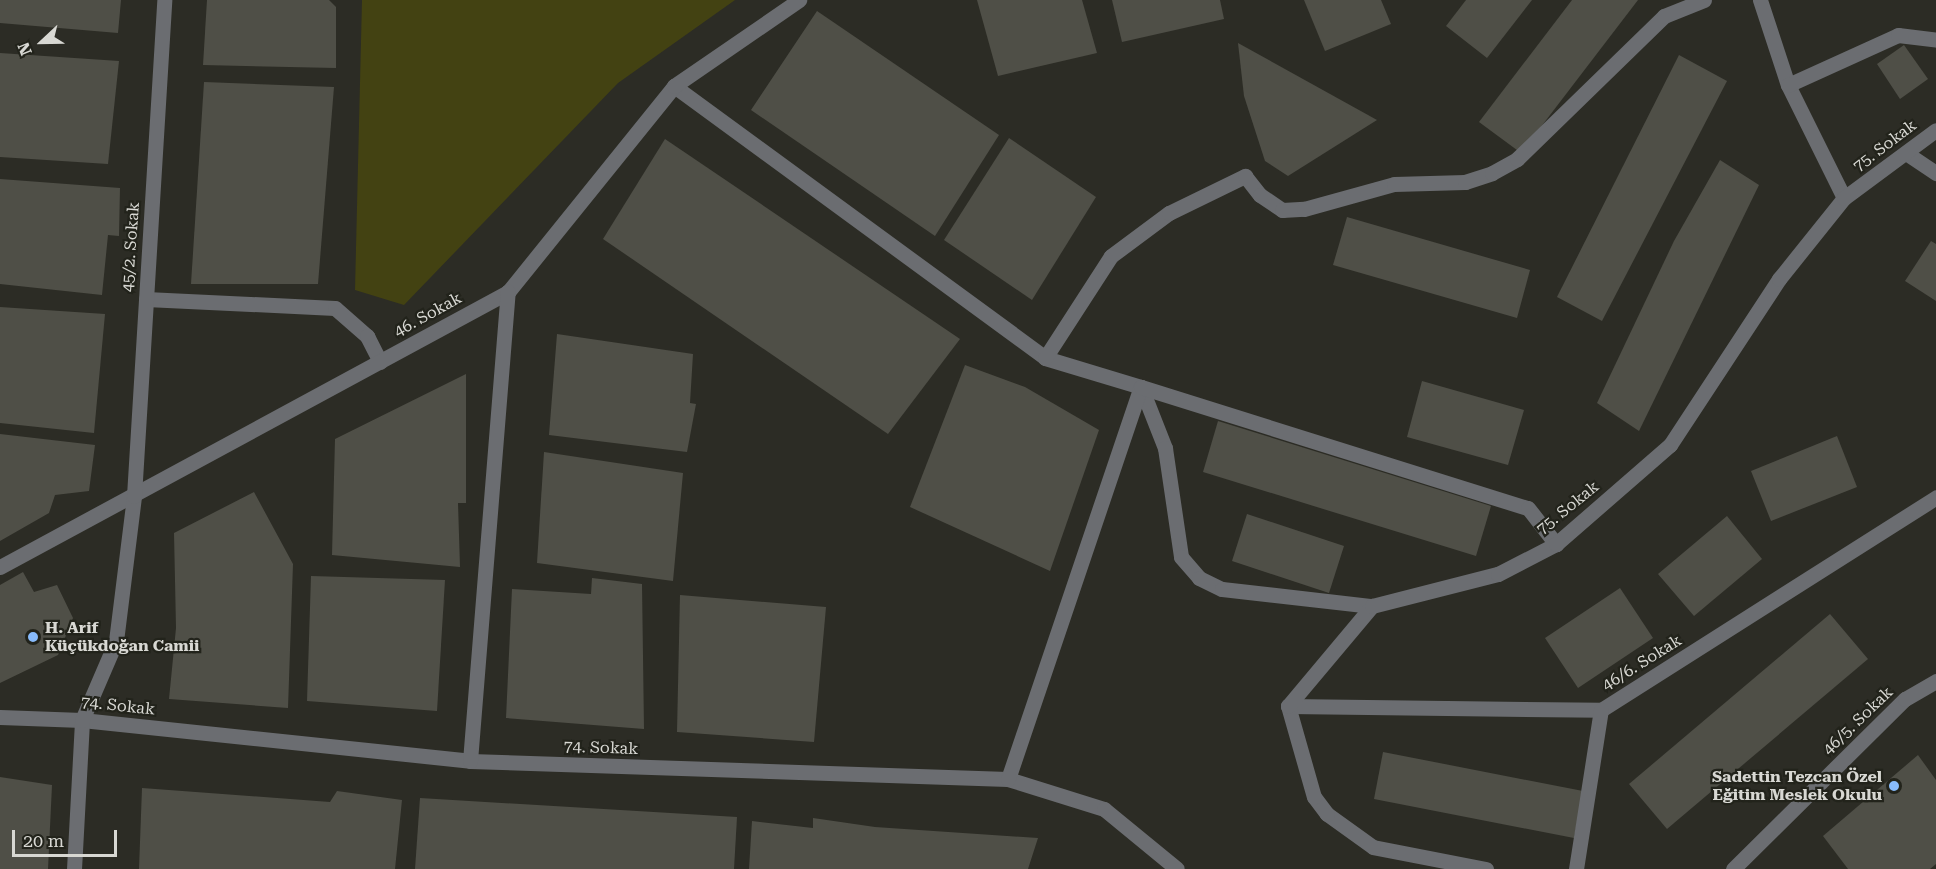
<!DOCTYPE html>
<meta charset="utf-8">
<style>
body{margin:0}
#map{position:relative;width:1936px;height:869px;overflow:hidden;background:#2c2c25;font-family:"Roboto Serif",serif}
div>[style]{position:absolute}
.green>*{inset:0;background:#434212}
.building>*{inset:0;background:#4f4f47}
.minor>*{height:15px;margin:-7.5px;padding:0 7.5px;transform-origin:7.5px;border-radius:7.5px;background:#6b6d71}
.dots>*{width:16px;height:16px;translate:-50% -50%;box-sizing:border-box;border:3px solid #22231b;border-radius:50%}
span{translate:-50% -50%;white-space:nowrap;text-align:center;line-height:1.15;-webkit-text-stroke:4.5px #22231b;paint-order:stroke}
.street-label{font-size:16px;color:#d8d8d3}
.poi-label{font-size:16px;color:#d8d8d3;font-weight:700}
.left{translate:0 -50%;text-align:left}
.right{translate:-100% -50%;text-align:right}
.north{position:absolute;left:12px;top:12px;width:60px;height:60px;-webkit-text-stroke:4px #22231b;paint-order:stroke;rotate:248deg;font-size:16px;font-weight:700;line-height:24px;text-align:center;color:#d8d8d3}
.north::after{content:'';display:block;margin:auto;width:21px;height:27px;background:#d8d8d3;clip-path:polygon(50% 0,100% 100%,50% 72%,0 100%)}
.scale{position:absolute;left:12px;top:830px;width:105px;height:27px;box-sizing:border-box;border:3px solid #d8d8d3;border-top:0;padding-left:8px;font-size:18px;line-height:21px;white-space:nowrap;color:#d8d8d3;-webkit-text-stroke:4px #22231b;paint-order:stroke}
</style>
<div id="map">
<div class="green">
<i style="clip-path:polygon(362px 0,735px 0,618px 83px,404px 305px,355px 290px)"></i>
</div>
<div class="building">
<i style="clip-path:polygon(0 0,121px 0,118px 33px,0 23px)"></i>
<i style="clip-path:polygon(207px 0,329px 0,336px 7px,336px 68px,203px 65px)"></i>
<i style="clip-path:polygon(977px 0,1082px 0,1097px 53px,998px 76px)"></i>
<i style="clip-path:polygon(1112px 0,1220px 0,1224px 19px,1122px 42px)"></i>
<i style="clip-path:polygon(1304px 0,1381px 0,1391px 24px,1325px 51px)"></i>
<i style="clip-path:polygon(1466px 0,1532px 0,1487px 58px,1446px 26px)"></i>
<i style="clip-path:polygon(1572px 0,1638px 0,1521px 153px,1479px 122px)"></i>
<i style="clip-path:polygon(817px 11px,999px 135px,935px 236px,751px 110px)"></i>
<i style="clip-path:polygon(1238px 43px,1377px 120px,1288px 176px,1265px 161px,1244px 96px)"></i>
<i style="clip-path:polygon(1904px 45px,1928px 79px,1900px 99px,1877px 64px)"></i>
<i style="clip-path:polygon(0 53px,119px 61px,108px 164px,0 157px)"></i>
<i style="clip-path:polygon(1679px 55px,1727px 81px,1602px 321px,1557px 297px)"></i>
<i style="clip-path:polygon(204px 82px,334px 87px,318px 284px,191px 284px)"></i>
<i style="clip-path:polygon(1009px 138px,1096px 197px,1032px 300px,944px 240px)"></i>
<i style="clip-path:polygon(665px 139px,960px 339px,888px 434px,603px 239px)"></i>
<i style="clip-path:polygon(1720px 160px,1759px 185px,1639px 431px,1597px 403px,1674px 241px)"></i>
<i style="clip-path:polygon(0 179px,120px 188px,119px 236px,108px 235px,102px 295px,0 284px)"></i>
<i style="clip-path:polygon(1347px 217px,1530px 270px,1517px 318px,1333px 265px)"></i>
<i style="clip-path:polygon(1931px 241px,1936px 244px,1936px 301px,1905px 281px)"></i>
<i style="clip-path:polygon(0 307px,105px 314px,94px 433px,0 423px)"></i>
<i style="clip-path:polygon(557px 334px,693px 354px,690px 403px,696px 404px,687px 452px,549px 435px)"></i>
<i style="clip-path:polygon(965px 365px,1025px 387px,1099px 430px,1050px 571px,910px 507px)"></i>
<i style="clip-path:polygon(466px 374px,466px 503px,458px 503px,460px 567px,332px 555px,335px 439px)"></i>
<i style="clip-path:polygon(1422px 381px,1524px 410px,1508px 465px,1407px 437px)"></i>
<i style="clip-path:polygon(1218px 421px,1491px 506px,1476px 556px,1203px 472px)"></i>
<i style="clip-path:polygon(0 434px,95px 445px,89px 491px,55px 495px,49px 513px,0 541px)"></i>
<i style="clip-path:polygon(1837px 436px,1857px 487px,1771px 521px,1751px 471px)"></i>
<i style="clip-path:polygon(544px 452px,683px 473px,673px 581px,537px 563px)"></i>
<i style="clip-path:polygon(254px 492px,293px 564px,288px 708px,169px 699px,176px 628px,174px 533px)"></i>
<i style="clip-path:polygon(1247px 514px,1344px 546px,1329px 593px,1232px 561px)"></i>
<i style="clip-path:polygon(1727px 516px,1762px 559px,1694px 616px,1658px 574px)"></i>
<i style="clip-path:polygon(23px 572px,34px 592px,57px 585px,73px 618px,58px 655px,0 683px,0 585px)"></i>
<i style="clip-path:polygon(311px 576px,445px 580px,437px 711px,307px 701px)"></i>
<i style="clip-path:polygon(592px 578px,642px 584px,644px 729px,506px 718px,512px 589px,591px 594px)"></i>
<i style="clip-path:polygon(1620px 588px,1653px 638px,1578px 688px,1545px 638px)"></i>
<i style="clip-path:polygon(680px 595px,826px 607px,814px 742px,677px 732px)"></i>
<i style="clip-path:polygon(1830px 614px,1868px 659px,1667px 829px,1629px 784px)"></i>
<i style="clip-path:polygon(1383px 752px,1583px 791px,1574px 838px,1374px 799px)"></i>
<i style="clip-path:polygon(1918px 755px,1936px 780px,1936px 864px,1930px 869px,1848px 869px,1823px 836px)"></i>
<i style="clip-path:polygon(0 777px,52px 785px,48px 869px,0 869px)"></i>
<i style="clip-path:polygon(142px 788px,330px 802px,337px 791px,402px 800px,395px 869px,139px 869px)"></i>
<i style="clip-path:polygon(420px 798px,737px 817px,734px 869px,415px 869px)"></i>
<i style="clip-path:polygon(813px 818px,875px 827px,1038px 838px,1028px 869px,749px 869px,752px 821px,813px 828px)"></i>
</div>
<div class="minor">
<i style="left:1760px;top:0;width:89px;rotate:71.8deg"></i>
<i style="left:1788px;top:85px;width:126px;rotate:63.6deg"></i>
<i style="left:1788px;top:85px;width:121px;rotate:-24.4deg"></i>
<i style="left:1898px;top:35px;width:38px;rotate:7deg"></i>
<i style="left:674px;top:86px;width:460px;rotate:36.2deg"></i>
<i style="left:1045px;top:358px;width:100px;rotate:16.8deg"></i>
<i style="left:1141px;top:387px;width:66px;rotate:68.5deg"></i>
<i style="left:1165px;top:448px;width:110px;rotate:81.6deg"></i>
<i style="left:1181px;top:557px;width:28px;rotate:49deg"></i>
<i style="left:1199px;top:578px;width:25px;rotate:26deg"></i>
<i style="left:1222px;top:589px;width:151px;rotate:6.5deg"></i>
<i style="left:1906px;top:153px;width:36px;rotate:34deg"></i>
<i style="left:146px;top:299px;width:189px;rotate:2.7deg"></i>
<i style="left:335px;top:308px;width:43px;rotate:41.2deg"></i>
<i style="left:367px;top:336px;width:29px;rotate:63deg"></i>
<i style="left:1045px;top:358px;width:121px;rotate:-57.1deg"></i>
<i style="left:1111px;top:256px;width:72px;rotate:-36.6deg"></i>
<i style="left:1169px;top:213px;width:85px;rotate:-26deg"></i>
<i style="left:1245px;top:176px;width:24px;rotate:52deg"></i>
<i style="left:1260px;top:195px;width:27px;rotate:34deg"></i>
<i style="left:1282px;top:210px;width:22px;rotate:-3deg"></i>
<i style="left:1304px;top:209px;width:93px;rotate:-15.5deg"></i>
<i style="left:1394px;top:184px;width:71px;rotate:-1.6deg"></i>
<i style="left:1465px;top:182px;width:28px;rotate:-18deg"></i>
<i style="left:1492px;top:173px;width:29px;rotate:-29deg"></i>
<i style="left:1517px;top:159px;width:205px;rotate:-44.2deg"></i>
<i style="left:1664px;top:16px;width:43px;rotate:-21.8deg"></i>
<i style="left:0;top:567px;width:578px;rotate:-28.43deg"></i>
<i style="left:508px;top:292px;width:265px;rotate:-51.1deg"></i>
<i style="left:674px;top:86px;width:152px;rotate:-34.5deg"></i>
<i style="left:1288px;top:706px;width:313px;rotate:0.7deg"></i>
<i style="left:1601px;top:710px;width:397px;rotate:-32.4deg"></i>
<i style="left:0;top:717px;width:82px;rotate:2.1deg"></i>
<i style="left:82px;top:720px;width:390px;rotate:6deg"></i>
<i style="left:470px;top:761px;width:538px;rotate:1.92deg"></i>
<i style="left:1008px;top:779px;width:101px;rotate:17.4deg"></i>
<i style="left:1104px;top:809px;width:94px;rotate:39.4deg"></i>
<i style="left:470px;top:761px;width:471px;rotate:-85.4deg"></i>
<i style="left:1008px;top:779px;width:414px;rotate:-71.3deg"></i>
<i style="left:1141px;top:387px;width:405px;rotate:17.4deg"></i>
<i style="left:1528px;top:508px;width:46px;rotate:52.1deg"></i>
<i style="left:74px;top:869px;width:149px;rotate:-86.9deg"></i>
<i style="left:82px;top:720px;width:86px;rotate:-66.7deg"></i>
<i style="left:116px;top:641px;width:146px;rotate:-82.9deg"></i>
<i style="left:134px;top:496px;width:497px;rotate:-86.5deg"></i>
<i style="left:1486px;top:869px;width:115px;rotate:-169deg"></i>
<i style="left:1373px;top:847px;width:57px;rotate:-144.3deg"></i>
<i style="left:1327px;top:814px;width:21px;rotate:-127deg"></i>
<i style="left:1314px;top:797px;width:95px;rotate:-105.9deg"></i>
<i style="left:1288px;top:706px;width:131px;rotate:-50deg"></i>
<i style="left:1372px;top:606px;width:130px;rotate:-14.3deg"></i>
<i style="left:1498px;top:574px;width:65px;rotate:-27.3deg"></i>
<i style="left:1556px;top:544px;width:151px;rotate:-41deg"></i>
<i style="left:1670px;top:445px;width:199px;rotate:-56.7deg"></i>
<i style="left:1779px;top:279px;width:104px;rotate:-51.3deg"></i>
<i style="left:1844px;top:198px;width:114px;rotate:-36.5deg"></i>
<i style="left:1576px;top:869px;width:161px;rotate:-81.1deg"></i>
<i style="left:1733px;top:869px;width:242px;rotate:-44.7deg"></i>
<i style="left:1905px;top:699px;width:36px;rotate:-30deg"></i>
</div>
<div class="dots">
<i style="left:33px;top:637px;background:#88bbfc"></i>
<i style="left:1894px;top:786px;background:#88bbfc"></i>
</div>
<div class="street-label">
<span style="left:1885px;top:146px;rotate:-37deg">75. Sokak</span>
<span style="left:131px;top:247px;rotate:-86deg">45/2. Sokak</span>
<span style="left:428px;top:315px;rotate:-29deg">46. Sokak</span>
<span style="left:1568px;top:508px;rotate:-39deg">75. Sokak</span>
<span style="left:1642px;top:663px;rotate:-32deg">46/6. Sokak</span>
<span style="left:118px;top:706px;rotate:6deg">74. Sokak</span>
<span style="left:1858px;top:721px;rotate:-44deg">46/5. Sokak</span>
<span style="left:601px;top:748px;rotate:2deg">74. Sokak</span>
</div>
<div class="poi-label">
<span class="left" style="left:45px;top:637px">H. Arif<br>Küçükdoğan Camii</span>
<span class="right" style="left:1882px;top:786px">Sadettin Tezcan Özel<br>Eğitim Meslek Okulu</span>
</div>
<div class="north">N</div>
<div class="scale">20 m</div>
</div>
